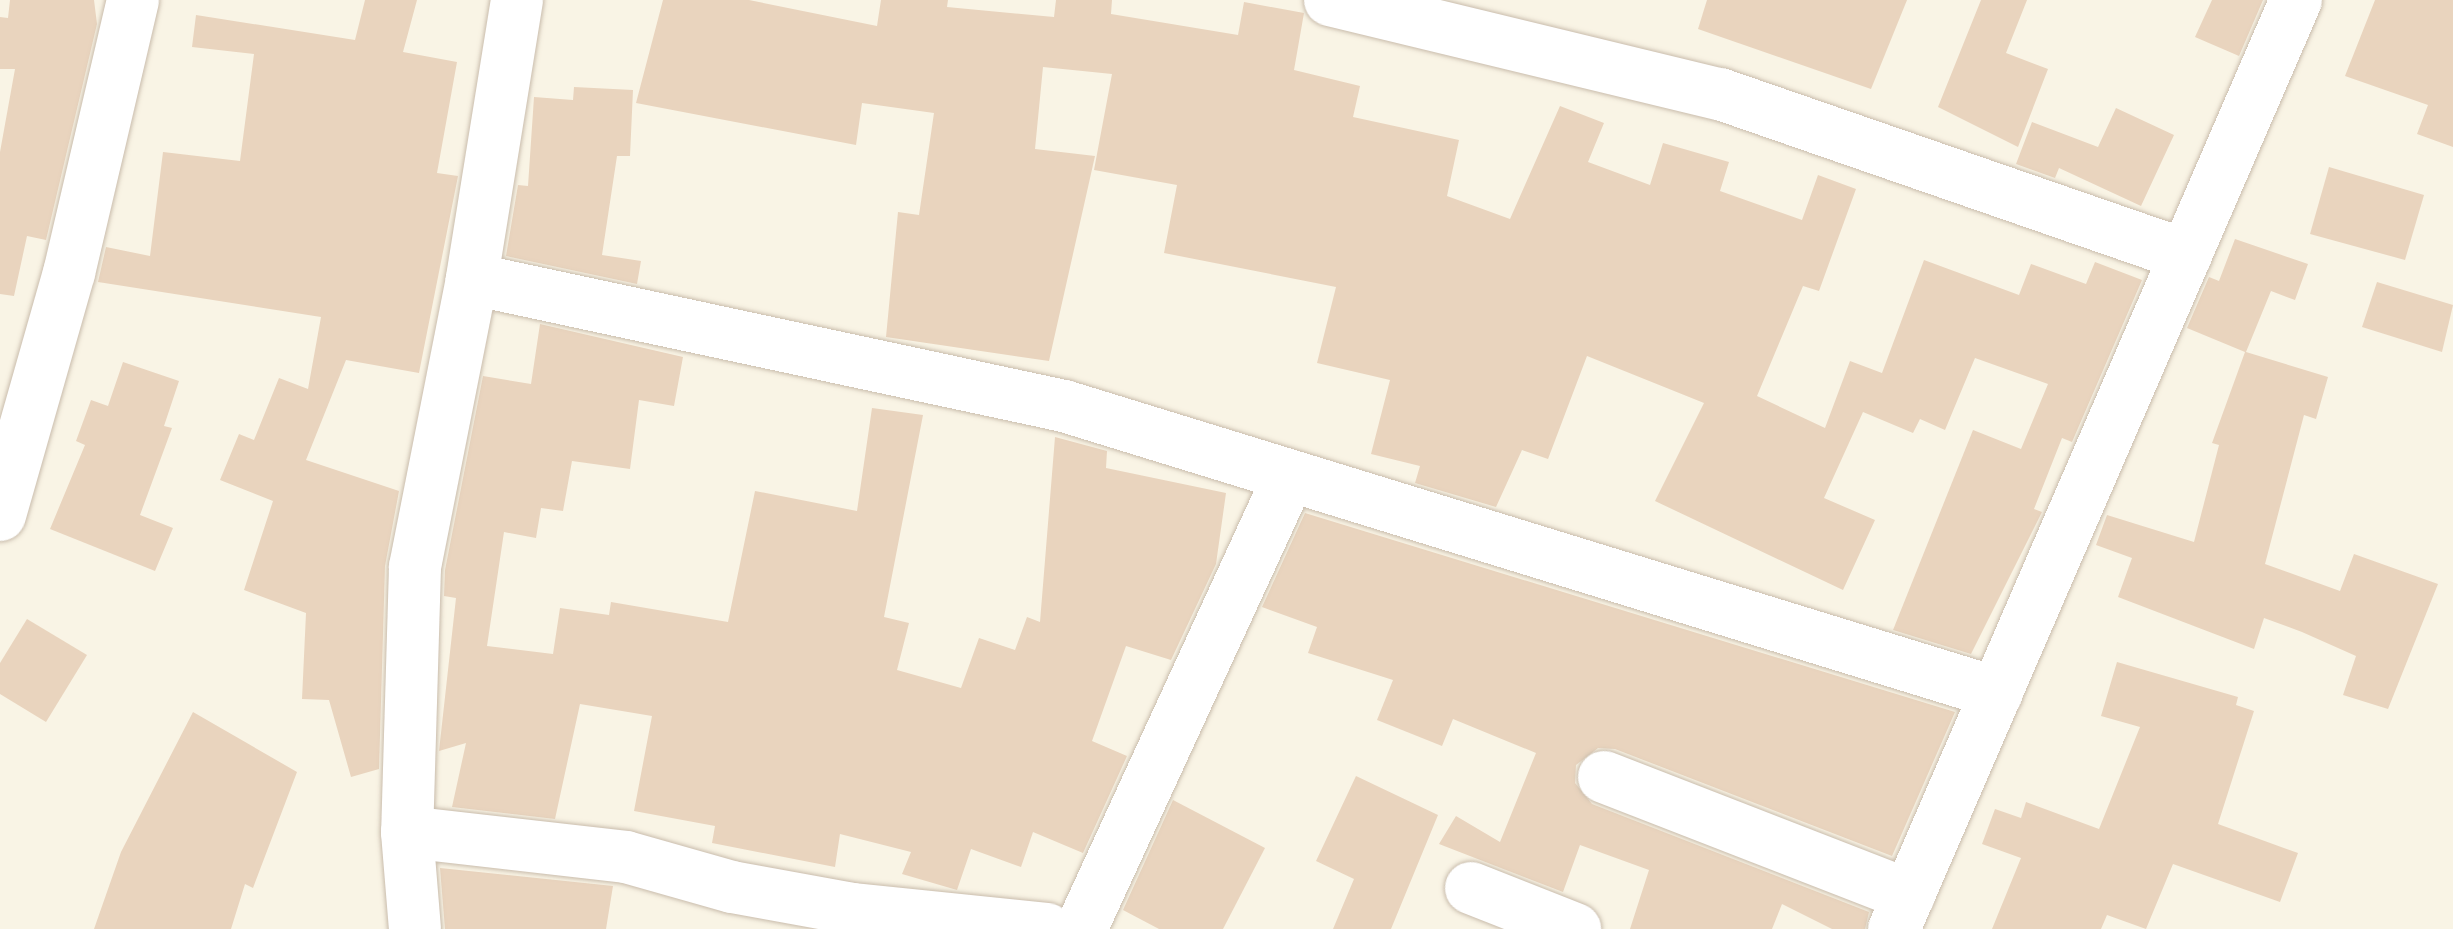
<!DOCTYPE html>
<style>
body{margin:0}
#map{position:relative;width:2453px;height:929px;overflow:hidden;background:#f9f4e5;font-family:Cabin,sans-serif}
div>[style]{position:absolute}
.building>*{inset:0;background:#e9d4be}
.roads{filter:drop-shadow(0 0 2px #c9bcac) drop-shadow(0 0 2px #c9bcac)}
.minor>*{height:52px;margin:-26px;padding:0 26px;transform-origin:26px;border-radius:26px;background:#fff}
span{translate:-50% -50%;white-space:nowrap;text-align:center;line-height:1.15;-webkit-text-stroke:8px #fdf8ea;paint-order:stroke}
</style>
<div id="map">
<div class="building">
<i style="clip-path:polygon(10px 0,94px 0,97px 24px,46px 240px,27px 236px,14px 296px,0 294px,0 152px,15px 69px,0 69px,0 17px,8px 18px)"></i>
<i style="clip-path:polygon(365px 0,417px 0,403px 52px,457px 62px,437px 173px,458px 176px,419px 373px,346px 360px,306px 460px,399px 491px,385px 566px,379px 769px,351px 777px,329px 700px,302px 699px,306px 613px,244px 590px,273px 501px,220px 480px,239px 434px,254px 440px,279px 378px,308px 389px,321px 317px,98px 282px,106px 247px,150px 256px,163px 152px,240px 161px,254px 54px,192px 47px,196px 15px,355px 40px)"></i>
<i style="clip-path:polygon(663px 0,749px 0,877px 26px,881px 0,948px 0,947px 7px,1054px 17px,1056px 0,1112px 0,1111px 14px,1238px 35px,1244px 2px,1304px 13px,1294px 70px,1360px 86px,1353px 117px,1459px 140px,1447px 196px,1510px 219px,1560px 106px,1604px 123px,1588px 162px,1650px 185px,1663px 143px,1729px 162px,1720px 191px,1802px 220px,1818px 175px,1856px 189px,1819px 291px,1803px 286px,1757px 396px,1825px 428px,1850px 361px,1882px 373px,1924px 260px,2019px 295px,2031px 264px,2086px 284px,2095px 262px,2142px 280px,2072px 442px,2062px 438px,2034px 509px,2042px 512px,1971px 654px,1893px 630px,1973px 430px,2021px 449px,2048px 384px,1975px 358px,1945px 430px,1920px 419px,1913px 433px,1863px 412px,1824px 498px,1875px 520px,1843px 590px,1655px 501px,1704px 403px,1587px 356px,1548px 459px,1522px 450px,1496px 507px,1415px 483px,1420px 466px,1371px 454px,1390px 380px,1317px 363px,1336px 287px,1164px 253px,1177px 185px,1094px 170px,1112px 74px,1043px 67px,1035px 149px,1095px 156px,1049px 361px,886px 337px,898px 212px,919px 215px,934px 113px,862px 103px,856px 145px,636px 103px)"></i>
<i style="clip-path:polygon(1707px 0,1907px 0,1871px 89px,1698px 29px)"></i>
<i style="clip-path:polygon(1981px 0,2027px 0,2006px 53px,2048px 69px,2018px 147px,1938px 107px)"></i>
<i style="clip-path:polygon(2212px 0,2263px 0,2239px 56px,2195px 37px)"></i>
<i style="clip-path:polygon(2375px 0,2453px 0,2453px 147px,2417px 134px,2428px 105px,2345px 76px)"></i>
<i style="clip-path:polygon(574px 87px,633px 90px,630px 156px,617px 156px,602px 255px,641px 261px,637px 284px,506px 256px,518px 185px,528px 186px,534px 97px,573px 100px)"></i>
<i style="clip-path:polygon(2116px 108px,2174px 135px,2141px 206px,2059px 168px,2055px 178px,2016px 164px,2032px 122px,2098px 147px)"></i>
<i style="clip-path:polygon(2329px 167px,2424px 195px,2405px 260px,2310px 234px)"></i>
<i style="clip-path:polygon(2235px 239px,2308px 264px,2295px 300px,2271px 291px,2246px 352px,2328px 377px,2316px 419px,2304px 415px,2265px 564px,2340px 591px,2354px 554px,2438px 584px,2388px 709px,2343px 695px,2356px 656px,2302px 632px,2264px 618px,2254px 649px,2118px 597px,2132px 558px,2096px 545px,2107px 515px,2194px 542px,2219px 445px,2212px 443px,2245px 352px,2187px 328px,2209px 277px,2219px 281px)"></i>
<i style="clip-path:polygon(2377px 282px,2453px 305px,2442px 352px,2362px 327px)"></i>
<i style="clip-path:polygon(540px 324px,683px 357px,674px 406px,639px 400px,630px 469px,572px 461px,563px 511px,541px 508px,536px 538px,504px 532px,487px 646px,553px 654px,560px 608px,609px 615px,611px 602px,728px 622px,755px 491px,857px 511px,872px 408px,923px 415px,884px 617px,909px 623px,897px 670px,961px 688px,979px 638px,1015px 650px,1027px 617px,1040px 622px,1055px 437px,1107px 451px,1106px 468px,1226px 493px,1216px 564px,1171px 660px,1126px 646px,1092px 741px,1127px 756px,1083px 853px,1033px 832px,1021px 867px,971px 849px,957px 890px,902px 874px,911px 852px,840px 834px,835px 867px,712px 843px,715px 826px,634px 811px,652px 716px,580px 704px,555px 819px,452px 807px,466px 743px,439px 751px,456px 598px,444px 596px,445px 570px,483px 376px,531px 384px)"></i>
<i style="clip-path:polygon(123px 362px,179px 381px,164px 426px,172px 428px,140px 515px,173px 528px,155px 571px,50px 529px,85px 445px,76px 441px,91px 400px,108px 406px)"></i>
<i style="clip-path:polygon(1305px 513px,1955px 712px,1892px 856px,1615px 749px,1598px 748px,1576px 765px,1575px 783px,1592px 804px,1869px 912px,1865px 929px,1832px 929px,1782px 904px,1772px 929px,1630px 929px,1649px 870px,1580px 845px,1563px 892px,1439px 844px,1456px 816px,1500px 842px,1536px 753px,1453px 719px,1442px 746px,1377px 720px,1393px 680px,1308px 653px,1317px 627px,1262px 607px)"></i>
<i style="clip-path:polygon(27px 619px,87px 655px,46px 722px,0 694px,0 663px)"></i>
<i style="clip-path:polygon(2117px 662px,2238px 697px,2236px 705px,2254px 711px,2218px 824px,2298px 853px,2280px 902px,2173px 864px,2146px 929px,2107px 915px,2101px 929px,1992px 929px,2021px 858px,1982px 844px,1995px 809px,2021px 818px,2026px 802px,2099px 829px,2140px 727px,2101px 716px)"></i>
<i style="clip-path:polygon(193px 712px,297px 772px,253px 888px,245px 884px,231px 929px,94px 929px,121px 852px)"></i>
<i style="clip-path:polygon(1356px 776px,1438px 815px,1391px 929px,1333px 929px,1354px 879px,1316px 861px)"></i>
<i style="clip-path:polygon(1173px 800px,1265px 848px,1223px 929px,1159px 929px,1123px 910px)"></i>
<i style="clip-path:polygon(440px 868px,613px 886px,606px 929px,445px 929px)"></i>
</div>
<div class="roads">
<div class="minor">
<i style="left:517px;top:0;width:283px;rotate:99.2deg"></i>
<i style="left:472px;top:279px;width:605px;rotate:12.11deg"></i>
<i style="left:1064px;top:406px;width:976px;rotate:17.1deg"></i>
<i style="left:1330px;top:0;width:401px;rotate:13.6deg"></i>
<i style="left:1720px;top:94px;width:493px;rotate:19.1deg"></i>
<i style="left:472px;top:279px;width:294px;rotate:101.2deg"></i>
<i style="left:415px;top:567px;width:265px;rotate:91.7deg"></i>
<i style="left:407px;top:832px;width:220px;rotate:6.5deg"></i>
<i style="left:626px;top:857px;width:110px;rotate:15.8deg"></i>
<i style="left:732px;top:887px;width:123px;rotate:10.3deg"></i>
<i style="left:853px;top:909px;width:195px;rotate:5.9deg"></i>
<i style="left:0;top:515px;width:252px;rotate:-74.1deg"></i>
<i style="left:69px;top:273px;width:280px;rotate:-76.8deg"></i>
<i style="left:1604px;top:777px;width:327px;rotate:21.2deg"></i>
<i style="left:407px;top:832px;width:97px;rotate:85.3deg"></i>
<i style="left:1471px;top:888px;width:112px;rotate:21.5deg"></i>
<i style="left:1081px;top:929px;width:498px;rotate:-65.3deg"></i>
<i style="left:1894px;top:929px;width:1012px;rotate:-66.6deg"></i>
</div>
</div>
</div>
